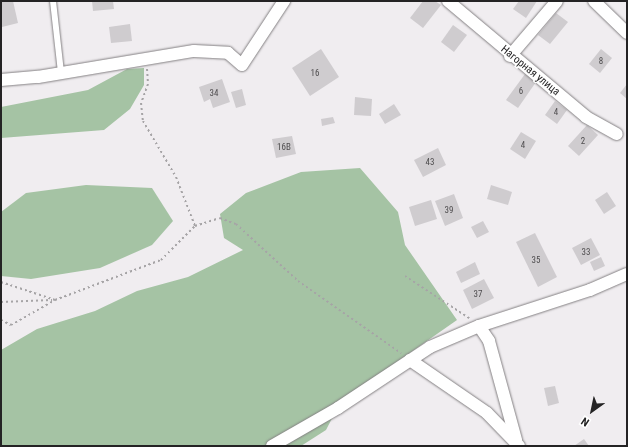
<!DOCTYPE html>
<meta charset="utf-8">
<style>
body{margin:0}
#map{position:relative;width:628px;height:447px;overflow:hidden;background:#f0edf0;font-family:"Roboto Condensed",sans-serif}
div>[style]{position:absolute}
.forest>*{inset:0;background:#a5c3a4}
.building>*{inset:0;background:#cfcccf}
.path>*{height:2px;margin-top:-1px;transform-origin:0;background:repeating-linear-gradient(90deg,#a6a4a6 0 2px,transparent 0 5px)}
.roads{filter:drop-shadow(0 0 1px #848183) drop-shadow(0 0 1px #848183)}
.service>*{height:6px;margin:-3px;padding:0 3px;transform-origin:3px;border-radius:3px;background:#fff}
.minor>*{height:12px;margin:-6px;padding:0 6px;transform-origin:6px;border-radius:6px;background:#fff}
span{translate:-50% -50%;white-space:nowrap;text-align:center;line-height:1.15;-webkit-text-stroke:3px #fff;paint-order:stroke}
.number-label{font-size:9px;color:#4f4d4f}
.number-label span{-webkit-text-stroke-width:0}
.street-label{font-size:11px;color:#242324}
.frame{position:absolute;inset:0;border:2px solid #242324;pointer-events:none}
.north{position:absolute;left:572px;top:391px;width:40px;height:40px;-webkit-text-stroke:3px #fff;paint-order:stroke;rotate:213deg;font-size:11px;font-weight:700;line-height:16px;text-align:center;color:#242324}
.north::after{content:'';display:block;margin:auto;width:14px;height:18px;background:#242324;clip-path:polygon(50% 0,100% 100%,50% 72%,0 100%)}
</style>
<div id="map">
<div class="forest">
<i style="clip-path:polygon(144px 68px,144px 85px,130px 109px,104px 130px,1px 138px,1px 107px,88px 90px,127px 69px)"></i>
<i style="clip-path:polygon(360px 168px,398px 212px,405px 245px,457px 320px,341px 401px,326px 430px,301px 446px,1px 446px,1px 350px,37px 329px,95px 311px,137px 291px,188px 277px,243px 250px,224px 238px,220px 214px,246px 193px,301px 172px)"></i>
<i style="clip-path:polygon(86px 185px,152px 188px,173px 221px,152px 245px,100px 268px,31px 279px,1px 276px,1px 212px,26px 193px)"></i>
</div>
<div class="building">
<i style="clip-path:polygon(1px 1px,13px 1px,18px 23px,2px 27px)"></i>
<i style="clip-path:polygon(92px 1px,113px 1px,114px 9px,93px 11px)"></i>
<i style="clip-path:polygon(423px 1px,435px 1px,441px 5px,423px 28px,410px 18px)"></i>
<i style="clip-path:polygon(519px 1px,537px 1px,526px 18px,513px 9px)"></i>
<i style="clip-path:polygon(556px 13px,568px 22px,550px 44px,538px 35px)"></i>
<i style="clip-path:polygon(130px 24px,132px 41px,111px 43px,109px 27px)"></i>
<i style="clip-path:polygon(453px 25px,467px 35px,454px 52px,441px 42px)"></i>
<i style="clip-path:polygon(321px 49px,339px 77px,310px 96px,292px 68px)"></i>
<i style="clip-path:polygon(601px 49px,612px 58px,600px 73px,589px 64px)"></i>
<i style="clip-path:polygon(525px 74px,536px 82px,518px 108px,506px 100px)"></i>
<i style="clip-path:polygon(222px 79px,230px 102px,213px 108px,210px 99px,204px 102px,199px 87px)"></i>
<i style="clip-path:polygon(627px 84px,627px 99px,620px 93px)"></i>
<i style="clip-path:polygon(242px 89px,246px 105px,236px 108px,231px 92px)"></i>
<i style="clip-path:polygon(355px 97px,372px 99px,371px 116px,354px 115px)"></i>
<i style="clip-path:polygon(555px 101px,567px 110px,557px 124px,545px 115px)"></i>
<i style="clip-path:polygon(394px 104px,401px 115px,385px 124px,379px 114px)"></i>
<i style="clip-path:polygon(333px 117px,335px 123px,322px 126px,321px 119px)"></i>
<i style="clip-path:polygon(587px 125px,598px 135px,579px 156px,568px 146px)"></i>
<i style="clip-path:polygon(521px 132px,536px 141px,525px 159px,510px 149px)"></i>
<i style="clip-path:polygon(292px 136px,296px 154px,276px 158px,272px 139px)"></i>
<i style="clip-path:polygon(438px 148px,446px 165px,423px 177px,414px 160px)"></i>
<i style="clip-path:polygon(491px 185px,512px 192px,508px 205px,487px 199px)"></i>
<i style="clip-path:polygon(607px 192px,616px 206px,604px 214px,595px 200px)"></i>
<i style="clip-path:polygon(454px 194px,463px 218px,445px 226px,435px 201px)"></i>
<i style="clip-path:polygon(431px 200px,437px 219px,415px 226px,409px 207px)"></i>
<i style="clip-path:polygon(483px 221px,489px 232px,477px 238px,471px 227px)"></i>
<i style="clip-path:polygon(535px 233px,557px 277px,538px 287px,516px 242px)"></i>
<i style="clip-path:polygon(591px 238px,600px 255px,581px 265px,572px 248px)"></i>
<i style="clip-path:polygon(601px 257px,605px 266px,594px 271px,590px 262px)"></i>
<i style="clip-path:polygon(475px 262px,480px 274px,461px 283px,456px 272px)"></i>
<i style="clip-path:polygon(484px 279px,494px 298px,472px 309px,463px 290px)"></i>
<i style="clip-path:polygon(555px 386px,559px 403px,548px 406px,544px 388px)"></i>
<i style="clip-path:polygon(584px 439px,589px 446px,574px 446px)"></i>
</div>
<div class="path">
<i style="left:147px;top:69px;width:15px;rotate:86deg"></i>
<i style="left:148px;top:84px;width:20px;rotate:110deg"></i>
<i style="left:141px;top:103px;width:18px;rotate:84deg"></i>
<i style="left:143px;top:121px;width:65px;rotate:59.5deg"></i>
<i style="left:176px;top:177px;width:53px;rotate:68.8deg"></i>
<i style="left:405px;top:276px;width:77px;rotate:33.3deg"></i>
<i style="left:1px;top:282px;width:57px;rotate:18.4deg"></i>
<i style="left:55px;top:300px;width:113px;rotate:-20.7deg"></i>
<i style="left:161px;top:260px;width:48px;rotate:-45deg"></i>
<i style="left:195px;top:226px;width:26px;rotate:-18deg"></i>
<i style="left:220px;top:218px;width:17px;rotate:21deg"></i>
<i style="left:236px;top:224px;width:84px;rotate:42.6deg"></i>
<i style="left:298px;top:281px;width:126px;rotate:35deg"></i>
<i style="left:1px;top:302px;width:51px;rotate:-2.2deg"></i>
<i style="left:1px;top:320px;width:11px;rotate:27deg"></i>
<i style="left:11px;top:325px;width:51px;rotate:-29.6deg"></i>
</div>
<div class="roads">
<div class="service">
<i style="left:53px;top:1px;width:71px;rotate:83.6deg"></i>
</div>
<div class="minor">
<i style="left:448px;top:1px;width:180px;rotate:40deg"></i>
<i style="left:586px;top:117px;width:35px;rotate:29deg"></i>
<i style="left:594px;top:1px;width:46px;rotate:44.1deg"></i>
<i style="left:510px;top:56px;width:72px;rotate:-49.5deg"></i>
<i style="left:1px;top:80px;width:37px;rotate:-5deg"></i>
<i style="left:38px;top:77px;width:158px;rotate:-9.5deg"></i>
<i style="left:194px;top:51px;width:34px;rotate:3deg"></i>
<i style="left:228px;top:53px;width:18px;rotate:41deg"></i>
<i style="left:242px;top:65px;width:77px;rotate:-56.7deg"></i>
<i style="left:479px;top:326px;width:18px;rotate:56deg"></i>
<i style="left:489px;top:341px;width:103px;rotate:74.7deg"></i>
<i style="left:410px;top:360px;width:93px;rotate:34.5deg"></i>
<i style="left:487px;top:413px;width:46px;rotate:45.9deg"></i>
<i style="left:272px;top:446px;width:76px;rotate:-29.9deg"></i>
<i style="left:338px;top:408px;width:110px;rotate:-33.5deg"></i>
<i style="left:430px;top:347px;width:53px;rotate:-23.2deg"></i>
<i style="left:479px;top:326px;width:117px;rotate:-18deg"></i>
<i style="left:590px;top:290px;width:40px;rotate:-23.4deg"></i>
</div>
</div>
<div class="number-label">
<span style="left:601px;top:61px">8</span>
<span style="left:315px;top:73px">16</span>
<span style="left:521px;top:91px">6</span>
<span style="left:214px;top:93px">34</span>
<span style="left:556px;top:112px">4</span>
<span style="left:583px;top:141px">2</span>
<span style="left:523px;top:145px">4</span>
<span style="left:284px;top:147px">16В</span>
<span style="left:430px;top:162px">43</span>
<span style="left:449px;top:210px">39</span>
<span style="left:586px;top:252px">33</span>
<span style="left:536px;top:260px">35</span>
<span style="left:478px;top:294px">37</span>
</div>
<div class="street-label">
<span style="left:530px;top:71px;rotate:39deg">Нагорная улица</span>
</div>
<div class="frame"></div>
<div class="north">N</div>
</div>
